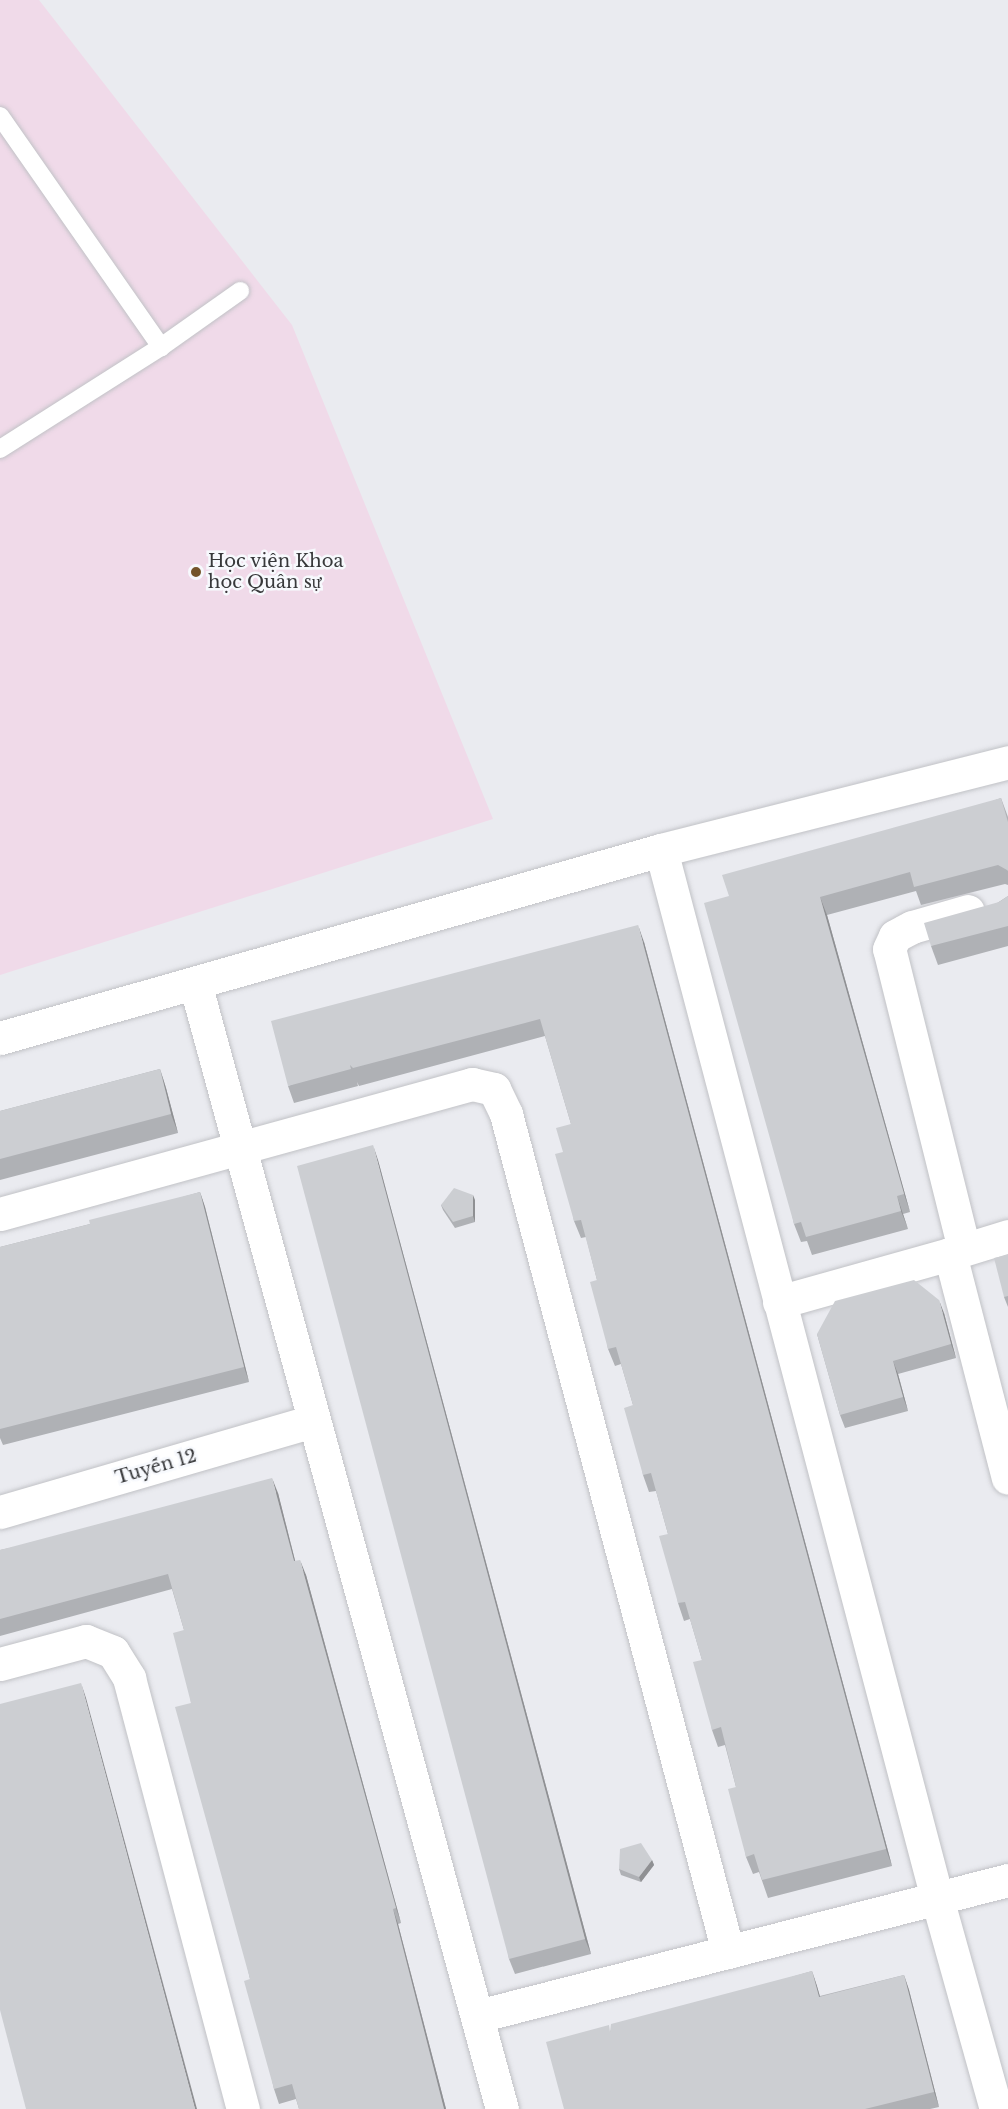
<!DOCTYPE html>
<meta charset="utf-8">
<style>
body{margin:0}
#map{position:relative;width:1008px;height:2109px;overflow:hidden;background:#eaebf0;font-family:"Libre Baskerville",serif}
div>[style]{position:absolute}
.education>*{inset:0;background:#f0dae9}
.roads{filter:drop-shadow(0 0 2px #c1c2c6) drop-shadow(0 0 2px #c1c2c6)}
.lane>*{height:18px;margin:-9px;padding:0 9px;transform-origin:9px;border-radius:9px;background:#fff}
.street>*{height:33px;margin:-16.5px;padding:0 16.5px;transform-origin:16.5px;border-radius:16.5px;background:#fff}
.wall>*{inset:0;background:#afb1b5}
.shaded-wall>*{inset:0;background:#8f9093}
.building>*{inset:0;background:#ccced2}
.dots>*{width:16px;height:16px;translate:-50% -50%;box-sizing:border-box;border:3px solid #f7f9fd;border-radius:50%}
span{translate:-50% -50%;white-space:nowrap;text-align:center;line-height:1.15;-webkit-text-stroke:5px #f7f9fd;paint-order:stroke}
.poi-label{font-size:18px;color:#38393b}
.left{translate:0 -50%;text-align:left}
.street-label{font-size:18px;color:#38393b}
</style>
<div id="map">
<div class="education">
<i style="clip-path:polygon(0 0,39px 0,292px 325px,493px 819px,0 975px)"></i>
</div>
<div class="roads">
<div class="lane">
<i style="left:0;top:116px;width:282px;rotate:55.1deg"></i>
<i style="left:0;top:449px;width:191px;rotate:-32.4deg"></i>
<i style="left:161px;top:347px;width:97px;rotate:-35.3deg"></i>
</div>
<div class="street">
<i style="left:661px;top:850px;width:1084px;rotate:75.25deg"></i>
<i style="left:937px;top:1898px;width:219px;rotate:74.4deg"></i>
<i style="left:195px;top:983px;width:1167px;rotate:74.75deg"></i>
<i style="left:0;top:1038px;width:687px;rotate:-15.88deg"></i>
<i style="left:661px;top:850px;width:358px;rotate:-14.2deg"></i>
<i style="left:0;top:1214px;width:490px;rotate:-15.4deg"></i>
<i style="left:472px;top:1084px;width:23px;rotate:13deg"></i>
<i style="left:494px;top:1089px;width:28px;rotate:64deg"></i>
<i style="left:506px;top:1114px;width:867px;rotate:75.16deg"></i>
<i style="left:964px;top:1249px;width:309px;rotate:-104deg"></i>
<i style="left:889px;top:949px;width:14px;rotate:-65deg"></i>
<i style="left:895px;top:936px;width:19px;rotate:-28deg"></i>
<i style="left:912px;top:927px;width:58px;rotate:-15.9deg"></i>
<i style="left:950px;top:1254px;width:61px;rotate:-17.2deg"></i>
<i style="left:779px;top:1302px;width:178px;rotate:-15.7deg"></i>
<i style="left:950px;top:1254px;width:231px;rotate:75.5deg"></i>
<i style="left:0;top:1512px;width:326px;rotate:-16.2deg"></i>
<i style="left:0;top:1664px;width:89px;rotate:-15deg"></i>
<i style="left:86px;top:1641px;width:29px;rotate:22deg"></i>
<i style="left:113px;top:1652px;width:31px;rotate:58deg"></i>
<i style="left:129px;top:1678px;width:446px;rotate:75.2deg"></i>
<i style="left:478px;top:2016px;width:547px;rotate:-14.39deg"></i>
</div>
</div>
<div class="wall">
<i style="clip-path:polygon(1001px 798px,1008px 817px,1008px 885px,1005px 884px,921px 905px,916px 891px,827px 915px,910px 1212px,903px 1214px,908px 1229px,812px 1255px,807px 1241px,801px 1242px,794px 1224px,729px 896px)"></i>
<i style="clip-path:polygon(1008px 896px,1008px 946px,938px 965px,931px 946px)"></i>
<i style="clip-path:polygon(644px 942px,892px 1866px,768px 1898px,759px 1872px,753px 1874px,746px 1857px,736px 1787px,725px 1745px,718px 1747px,712px 1730px,702px 1660px,690px 1619px,684px 1621px,678px 1603px,668px 1534px,656px 1491px,649px 1492px,643px 1475px,633px 1405px,621px 1364px,615px 1366px,608px 1349px,597px 1280px,586px 1237px,581px 1238px,574px 1221px,563px 1152px,571px 1124px,545px 1036px,359px 1086px,357px 1082px,358px 1086px,294px 1103px,288px 1086px)"></i>
<i style="clip-path:polygon(160px 1069px,166px 1088px,178px 1133px,0 1180px,0 1111px)"></i>
<i style="clip-path:polygon(378px 1160px,591px 1954px,515px 1974px,509px 1959px)"></i>
<i style="clip-path:polygon(200px 1192px,205px 1207px,249px 1382px,3px 1445px,0 1438px,0 1247px,90px 1224px)"></i>
<i style="clip-path:polygon(475px 1200px,475px 1222px,455px 1228px,443px 1210px,441px 1205px)"></i>
<i style="clip-path:polygon(1008px 1255px,1008px 1307px,1004px 1297px)"></i>
<i style="clip-path:polygon(944px 1313px,956px 1358px,898px 1374px,908px 1411px,845px 1428px,840px 1415px,817px 1334px)"></i>
<i style="clip-path:polygon(278px 1493px,295px 1561px,306px 1575px,401px 1923px,398px 1924px,446px 2109px,299px 2109px,296px 2099px,279px 2104px,274px 2089px,250px 1979px,191px 1703px,184px 1630px,172px 1589px,0 1636px,0 1550px)"></i>
<i style="clip-path:polygon(652px 1860px,654px 1865px,641px 1882px,621px 1875px,619px 1869px)"></i>
<i style="clip-path:polygon(812px 1971px,820px 1996px,904px 1975px,909px 1990px,939px 2107px,930px 2109px,564px 2109px,611px 2030px)"></i>
</div>
<div class="shaded-wall">
<i style="clip-path:polygon(820px 897px,827px 915px,910px 1212px,904px 1194px)"></i>
<i style="clip-path:polygon(638px 925px,644px 942px,892px 1866px,886px 1849px)"></i>
<i style="clip-path:polygon(160px 1069px,166px 1088px,178px 1133px,171px 1114px)"></i>
<i style="clip-path:polygon(373px 1145px,378px 1160px,591px 1954px,585px 1939px)"></i>
<i style="clip-path:polygon(200px 1192px,205px 1207px,249px 1382px,244px 1367px)"></i>
<i style="clip-path:polygon(473px 1195px,475px 1200px,475px 1222px,473px 1216px)"></i>
<i style="clip-path:polygon(897px 1196px,908px 1229px,901px 1211px)"></i>
<i style="clip-path:polygon(939px 1300px,944px 1313px,956px 1358px,951px 1344px)"></i>
<i style="clip-path:polygon(893px 1361px,898px 1374px,908px 1411px,903px 1397px)"></i>
<i style="clip-path:polygon(272px 1478px,278px 1493px,299px 1576px,294px 1561px)"></i>
<i style="clip-path:polygon(300px 1560px,306px 1575px,401px 1923px,396px 1908px)"></i>
<i style="clip-path:polygon(81px 1683px,86px 1698px,197px 2109px,195px 2109px)"></i>
<i style="clip-path:polygon(652px 1860px,654px 1865px,641px 1882px,639px 1877px)"></i>
<i style="clip-path:polygon(393px 1909px,398px 1924px,446px 2109px,444px 2109px)"></i>
<i style="clip-path:polygon(812px 1971px,817px 1986px,824px 2012px,819px 1997px)"></i>
<i style="clip-path:polygon(904px 1975px,909px 1990px,939px 2107px,934px 2092px)"></i>
</div>
<div class="building">
<i style="clip-path:polygon(1001px 798px,1008px 822px,1008px 871px,1007px 870px,998px 865px,914px 887px,910px 872px,820px 897px,904px 1194px,897px 1196px,901px 1211px,806px 1237px,801px 1222px,794px 1224px,704px 903px,729px 896px,722px 875px)"></i>
<i style="clip-path:polygon(1008px 896px,1008px 926px,931px 946px,924px 923px,999px 902px)"></i>
<i style="clip-path:polygon(638px 925px,886px 1849px,762px 1880px,754px 1854px,746px 1857px,728px 1789px,736px 1787px,721px 1727px,712px 1730px,693px 1662px,702px 1660px,685px 1602px,678px 1603px,659px 1536px,668px 1534px,651px 1473px,643px 1475px,624px 1408px,633px 1405px,616px 1347px,608px 1349px,590px 1282px,597px 1280px,581px 1220px,574px 1221px,555px 1154px,563px 1152px,556px 1128px,571px 1124px,540px 1019px,353px 1068px,350px 1065px,351px 1069px,288px 1086px,271px 1021px)"></i>
<i style="clip-path:polygon(160px 1069px,171px 1114px,0 1159px,0 1111px)"></i>
<i style="clip-path:polygon(373px 1145px,585px 1939px,509px 1959px,297px 1166px)"></i>
<i style="clip-path:polygon(454px 1188px,473px 1195px,473px 1216px,453px 1222px,441px 1205px)"></i>
<i style="clip-path:polygon(200px 1192px,244px 1367px,0 1429px,0 1247px,90px 1224px,89px 1220px)"></i>
<i style="clip-path:polygon(1008px 1255px,1008px 1296px,1004px 1297px,994px 1258px)"></i>
<i style="clip-path:polygon(914px 1280px,939px 1300px,951px 1344px,893px 1361px,903px 1397px,840px 1415px,817px 1334px,835px 1301px)"></i>
<i style="clip-path:polygon(272px 1478px,294px 1561px,300px 1560px,396px 1908px,393px 1909px,444px 2109px,299px 2109px,292px 2084px,274px 2089px,244px 1981px,250px 1979px,175px 1707px,191px 1703px,173px 1633px,184px 1630px,168px 1574px,0 1619px,0 1550px)"></i>
<i style="clip-path:polygon(81px 1683px,195px 2109px,26px 2109px,0 2010px,0 1704px)"></i>
<i style="clip-path:polygon(641px 1843px,652px 1860px,639px 1877px,619px 1869px,620px 1849px)"></i>
<i style="clip-path:polygon(812px 1971px,819px 1997px,904px 1975px,934px 2092px,865px 2109px,564px 2109px,546px 2042px,609px 2025px,610px 2032px,611px 2024px)"></i>
</div>
<div class="dots">
<i style="left:196px;top:572px;background:#74542a"></i>
</div>
<div class="poi-label">
<span class="left" style="left:208px;top:572px">Học viện Khoa<br>học Quân sự</span>
</div>
<div class="street-label">
<span style="left:156px;top:1467px;rotate:-16deg">Tuyến 12</span>
</div>
</div>
